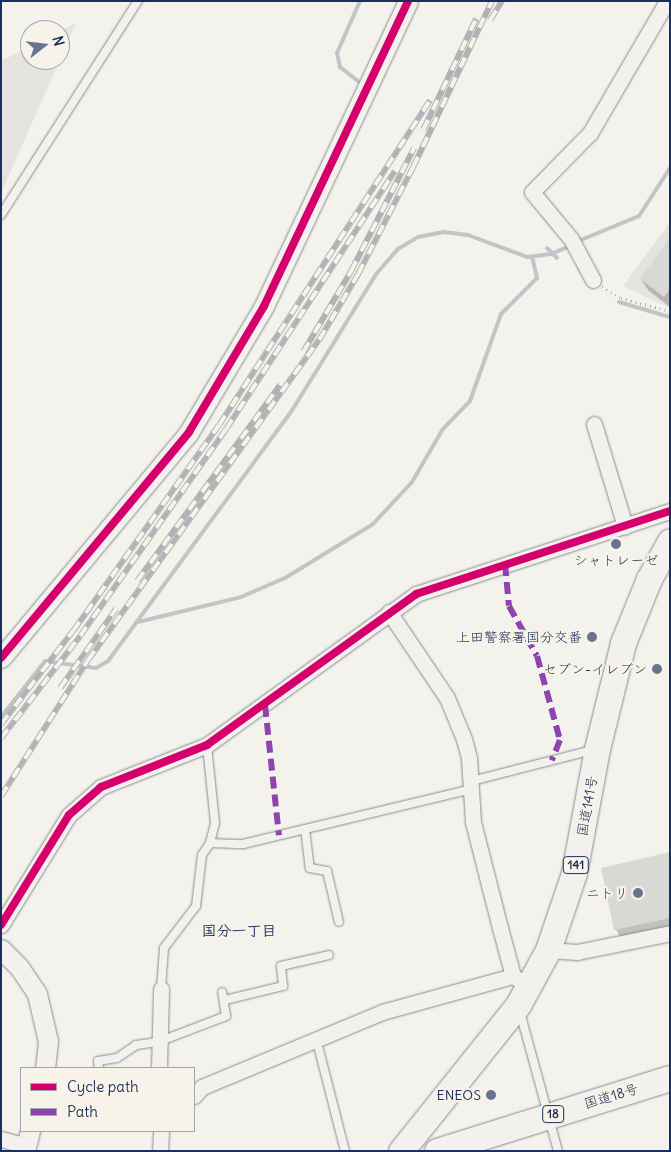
<!DOCTYPE html>
<meta charset="utf-8">
<style>
body{margin:0}
#map{position:relative;width:671px;height:1152px;overflow:hidden;background:#f4f2ec;font-family:Delius,"Klee One",sans-serif}
div>[style]{position:absolute}
.built>*{inset:0;background:#e4e3df}
.shadow>*{inset:0;background:#0003}
.stream>*{height:4px;margin:-2px;padding:0 2px;transform-origin:2px;border-radius:2px;background:#c2c4c8}
.building>*{inset:0;background:#d8d8d5}
.path>*{height:2.5px;margin-top:-1.25px;transform-origin:0;background:repeating-linear-gradient(90deg,#b1b2b5 0 1px,transparent 0 5px)}
.roads{filter:drop-shadow(0 0 1px #898c92) drop-shadow(0 0 1px #898c92)}
.service>*{height:8px;margin:-4px;padding:0 4px;transform-origin:4px;border-radius:4px;background:#f2f1ed}
.minor>*{height:15px;margin:-7.5px;padding:0 7.5px;transform-origin:7.5px;border-radius:7.5px;background:#f2f1ed}
.tertiary>*{height:19px;margin:-9.5px;padding:0 9.5px;transform-origin:9.5px;border-radius:9.5px;background:#f2f1ed}
.trunk>*{height:25px;margin:-12.5px;padding:0 12.5px;transform-origin:12.5px;border-radius:12.5px;background:#f2f1ed}
.rail>*{height:5.5px;margin-top:-2.75px;transform-origin:0;background:repeating-linear-gradient(90deg,#f7f3e8 0 11px,#b1b2b5 0 22px);box-sizing:border-box;border-block:1px solid #b1b2b5}
.quiet>*{height:6px;margin-top:-3px;transform-origin:0;background:repeating-linear-gradient(90deg,#8e44ad 0 12px,transparent 0 18px)}
.cycleway>*{height:8px;margin:-4px;padding:0 4px;transform-origin:4px;border-radius:4px;background:#d6006c}
.dots>*{width:14px;height:14px;translate:-50% -50%;box-sizing:border-box;border:2px solid #f7f3e8;border-radius:50%}
span{translate:-50% -50%;white-space:nowrap;text-align:center;line-height:1.15;-webkit-text-stroke:4.5px #f7f3e8;paint-order:stroke}
.shield-label span{padding:1px 4px;background:#f7f3e8;border:1px solid;border-radius:4px;-webkit-text-stroke-width:0}
.shield-label{font-size:12px;color:#1b2f5e;font-weight:700}
.poi-label{font-size:14px;color:#1b2f5e}
.right{translate:-100% -50%;text-align:right}
.street-label{font-size:14px;color:#1b2f5e}
.neighbourhood-label{font-size:15px;color:#1b2f5e;font-weight:700}
.frame{position:absolute;inset:0;border:2px solid #1b2f5e;pointer-events:none}
.legend{position:absolute;left:20px;top:1067px;width:175px;height:65px;box-sizing:border-box;background:#f7f3e8;border:1px solid #9fa5b1;margin:0;padding:6px 9px;list-style:none;font-size:15px;color:#1b2f5e}
.legend li{display:flex;align-items:center;gap:10px;height:25px}
.legend b{width:25px;border:1px solid #9fa5b1}
.north{position:absolute;left:20px;top:20px;width:50px;height:50px;box-sizing:border-box;background:#f7f3e8;border:1px solid #9fa5b1;border-radius:50%;rotate:74deg;font-size:14px;font-weight:700;line-height:20px;text-align:center;color:#1b2f5e}
.north::after{content:'';display:block;margin:auto;width:18px;height:22px;background:#677390;clip-path:polygon(50% 0,100% 100%,50% 72%,0 100%)}
</style>
<div id="map">
<div class="built">
<i style="clip-path:polygon(76px 23px,60px 60px,60px 31px)"></i>
<i style="clip-path:polygon(30px 47px,30px 60px,60px 60px,1px 193px,1px 61px)"></i>
<i style="clip-path:polygon(670px 222px,670px 308px,623px 286px)"></i>
</div>
<div class="shadow">
<i style="clip-path:polygon(670px 240px,670px 307px,648px 290px,641px 279px)"></i>
<i style="clip-path:polygon(670px 853px,670px 931px,622px 941px,616px 929px)"></i>
</div>
<div class="stream">
<i style="left:358px;top:81px;width:23px;rotate:-142deg"></i>
<i style="left:340px;top:67px;width:14px;rotate:-102deg"></i>
<i style="left:337px;top:53px;width:57px;rotate:-66.1deg"></i>
<i style="left:576px;top:242px;width:68px;rotate:-22.4deg"></i>
<i style="left:639px;top:216px;width:57px;rotate:-57.1deg"></i>
<i style="left:547px;top:248px;width:14px;rotate:45deg"></i>
<i style="left:619px;top:302px;width:53px;rotate:16.4deg"></i>
<i style="left:138px;top:622px;width:106px;rotate:-13.6deg"></i>
<i style="left:241px;top:597px;width:48px;rotate:-23.4deg"></i>
<i style="left:285px;top:578px;width:103px;rotate:-31.5deg"></i>
<i style="left:373px;top:524px;width:57px;rotate:-47.1deg"></i>
<i style="left:412px;top:482px;width:61px;rotate:-59.7deg"></i>
<i style="left:443px;top:429px;width:39px;rotate:-46deg"></i>
<i style="left:470px;top:401px;width:92px;rotate:-70.4deg"></i>
<i style="left:501px;top:314px;width:51px;rotate:-45deg"></i>
<i style="left:537px;top:278px;width:22px;rotate:-103deg"></i>
<i style="left:1px;top:717px;width:71px;rotate:-51.8deg"></i>
<i style="left:45px;top:661px;width:51px;rotate:7.8deg"></i>
<i style="left:96px;top:668px;width:14px;rotate:-30deg"></i>
<i style="left:108px;top:661px;width:309px;rotate:-53.7deg"></i>
<i style="left:291px;top:412px;width:163px;rotate:-58.3deg"></i>
<i style="left:377px;top:273px;width:32px;rotate:-49deg"></i>
<i style="left:398px;top:249px;width:23px;rotate:-31deg"></i>
<i style="left:418px;top:237px;width:26px;rotate:-11deg"></i>
<i style="left:444px;top:232px;width:24px;rotate:7deg"></i>
<i style="left:468px;top:235px;width:63px;rotate:20.4deg"></i>
<i style="left:527px;top:257px;width:24px;rotate:-7deg"></i>
<i style="left:551px;top:254px;width:21px;rotate:-23deg"></i>
</div>
<div class="building">
<i style="clip-path:polygon(670px 237px,670px 289px,664px 297px,640px 279px)"></i>
<i style="clip-path:polygon(670px 852px,670px 918px,614px 930px,601px 868px)"></i>
</div>
<div class="path">
<i style="left:602px;top:287px;width:22px;rotate:30deg"></i>
<i style="left:621px;top:298px;width:51px;rotate:14.9deg"></i>
</div>
<div class="roads">
<div class="service">
<i style="left:1px;top:215px;width:254px;rotate:-57.4deg"></i>
<i style="left:472px;top:781px;width:125px;rotate:-14.4deg"></i>
<i style="left:305px;top:829px;width:39px;rotate:83deg"></i>
<i style="left:310px;top:868px;width:17px;rotate:10deg"></i>
<i style="left:327px;top:871px;width:52px;rotate:76.8deg"></i>
<i style="left:210px;top:843px;width:33px;rotate:2deg"></i>
<i style="left:243px;top:844px;width:236px;rotate:-13.5deg"></i>
<i style="left:161px;top:989px;width:41px;rotate:-85.8deg"></i>
<i style="left:164px;top:948px;width:53px;rotate:-52.7deg"></i>
<i style="left:196px;top:906px;width:51px;rotate:-83.3deg"></i>
<i style="left:202px;top:855px;width:14px;rotate:-56deg"></i>
<i style="left:210px;top:843px;width:21px;rotate:-76deg"></i>
<i style="left:215px;top:823px;width:78px;rotate:-95.9deg"></i>
<i style="left:225px;top:1000px;width:60px;rotate:-13.6deg"></i>
<i style="left:283px;top:986px;width:20px;rotate:-96deg"></i>
<i style="left:281px;top:966px;width:49px;rotate:-12.9deg"></i>
<i style="left:520px;top:1012px;width:144px;rotate:74.7deg"></i>
<i style="left:316px;top:1038px;width:117px;rotate:75.6deg"></i>
<i style="left:99px;top:1068px;width:7px;rotate:-98deg"></i>
<i style="left:98px;top:1061px;width:19px;rotate:-9deg"></i>
<i style="left:117px;top:1058px;width:23px;rotate:-34deg"></i>
<i style="left:136px;top:1045px;width:22px;rotate:-8deg"></i>
<i style="left:158px;top:1042px;width:73px;rotate:-20.9deg"></i>
<i style="left:226px;top:1016px;width:24px;rotate:-99deg"></i>
</div>
<div class="minor">
<i style="left:593px;top:280px;width:47px;rotate:-118.2deg"></i>
<i style="left:571px;top:239px;width:61px;rotate:-129.7deg"></i>
<i style="left:532px;top:192px;width:83px;rotate:-45.5deg"></i>
<i style="left:590px;top:133px;width:153px;rotate:-59.7deg"></i>
<i style="left:594px;top:424px;width:107px;rotate:73.1deg"></i>
<i style="left:389px;top:612px;width:104px;rotate:56deg"></i>
<i style="left:447px;top:698px;width:44px;rotate:67.5deg"></i>
<i style="left:464px;top:739px;width:20px;rotate:75deg"></i>
<i style="left:469px;top:758px;width:64px;rotate:86.4deg"></i>
<i style="left:473px;top:822px;width:109px;rotate:75.7deg"></i>
<i style="left:500px;top:928px;width:50px;rotate:74.8deg"></i>
<i style="left:513px;top:976px;width:19px;rotate:32deg"></i>
<i style="left:1px;top:925px;width:129px;rotate:-58.3deg"></i>
<i style="left:69px;top:815px;width:43px;rotate:-41.2deg"></i>
<i style="left:101px;top:787px;width:114px;rotate:-21.6deg"></i>
<i style="left:207px;top:745px;width:258px;rotate:-35.8deg"></i>
<i style="left:416px;top:594px;width:267px;rotate:-18.1deg"></i>
<i style="left:548px;top:950px;width:29px;rotate:4deg"></i>
<i style="left:577px;top:952px;width:95px;rotate:-11.5deg"></i>
<i style="left:159px;top:1068px;width:79px;rotate:-88.5deg"></i>
<i style="left:194px;top:1096px;width:12px;rotate:-48deg"></i>
<i style="left:202px;top:1087px;width:195px;rotate:-22.6deg"></i>
<i style="left:382px;top:1012px;width:136px;rotate:-15.4deg"></i>
<i style="left:1px;top:1139px;width:27px;rotate:15deg"></i>
<i style="left:160px;top:1151px;width:20px;rotate:-87deg"></i>
</div>
<div class="tertiary">
<i style="left:1px;top:658px;width:294px;rotate:-50.2deg"></i>
<i style="left:189px;top:432px;width:147px;rotate:-59.2deg"></i>
<i style="left:264px;top:306px;width:337px;rotate:-64.7deg"></i>
<i style="left:1px;top:949px;width:25px;rotate:45deg"></i>
<i style="left:19px;top:967px;width:32px;rotate:56deg"></i>
<i style="left:37px;top:994px;width:48px;rotate:76.8deg"></i>
<i style="left:48px;top:1041px;width:27px;rotate:96deg"></i>
<i style="left:25px;top:1151px;width:21px;rotate:-76deg"></i>
</div>
<div class="trunk">
<i style="left:401px;top:1151px;width:187px;rotate:-51.3deg"></i>
<i style="left:518px;top:1005px;width:63px;rotate:-61.4deg"></i>
<i style="left:548px;top:950px;width:81px;rotate:-71.3deg"></i>
<i style="left:574px;top:873px;width:126px;rotate:-79.5deg"></i>
<i style="left:597px;top:749px;width:109px;rotate:-76.2deg"></i>
<i style="left:623px;top:643px;width:69px;rotate:-67.9deg"></i>
<i style="left:649px;top:579px;width:43px;rotate:-61.1deg"></i>
<i style="left:437px;top:1151px;width:244px;rotate:-17.4deg"></i>
</div>
</div>
<div class="rail">
<i style="left:490px;top:20px;width:22px;rotate:-58deg"></i>
<i style="left:423px;top:130px;width:123px;rotate:-64.5deg"></i>
<i style="left:303px;top:352px;width:94px;rotate:-59.3deg"></i>
<i style="left:351px;top:271px;width:138px;rotate:-62.9deg"></i>
<i style="left:137px;top:581px;width:243px;rotate:-53.9deg"></i>
<i style="left:60px;top:688px;width:97px;rotate:-54.7deg"></i>
<i style="left:1px;top:724px;width:118px;rotate:-52.3deg"></i>
<i style="left:73px;top:631px;width:252px;rotate:-54.7deg"></i>
<i style="left:219px;top:425px;width:387px;rotate:-57deg"></i>
<i style="left:1px;top:738px;width:129px;rotate:-52.2deg"></i>
<i style="left:80px;top:636px;width:253px;rotate:-54.8deg"></i>
<i style="left:226px;top:429px;width:308px;rotate:-56.8deg"></i>
<i style="left:1px;top:796px;width:161px;rotate:-57.4deg"></i>
<i style="left:88px;top:660px;width:395px;rotate:-54.2deg"></i>
<i style="left:319px;top:340px;width:77px;rotate:-59.4deg"></i>
<i style="left:358px;top:274px;width:120px;rotate:-62.8deg"></i>
<i style="left:413px;top:167px;width:184px;rotate:-64.6deg"></i>
</div>
<div class="quiet">
<i style="left:505px;top:564px;width:42px;rotate:84.6deg"></i>
<i style="left:509px;top:606px;width:57px;rotate:60.8deg"></i>
<i style="left:537px;top:656px;width:87px;rotate:74.7deg"></i>
<i style="left:560px;top:740px;width:22px;rotate:112deg"></i>
<i style="left:265px;top:705px;width:131px;rotate:83.9deg"></i>
</div>
<div class="cycleway">
<i style="left:1px;top:658px;width:294px;rotate:-50.2deg"></i>
<i style="left:189px;top:432px;width:147px;rotate:-59.2deg"></i>
<i style="left:264px;top:306px;width:337px;rotate:-64.7deg"></i>
<i style="left:1px;top:925px;width:129px;rotate:-58.3deg"></i>
<i style="left:69px;top:815px;width:43px;rotate:-41.2deg"></i>
<i style="left:101px;top:787px;width:114px;rotate:-21.6deg"></i>
<i style="left:207px;top:745px;width:258px;rotate:-35.8deg"></i>
<i style="left:416px;top:594px;width:267px;rotate:-18.1deg"></i>
</div>
<div class="dots">
<i style="left:616px;top:544px;background:#677390"></i>
<i style="left:592px;top:637px;background:#677390"></i>
<i style="left:657px;top:669px;background:#677390"></i>
<i style="left:638px;top:893px;background:#677390"></i>
<i style="left:491px;top:1095px;background:#677390"></i>
</div>
<div class="shield-label">
<span style="left:576px;top:865px">141</span>
<span style="left:553px;top:1114px">18</span>
</div>
<div class="poi-label">
<span style="left:616px;top:560px">シャトレーゼ</span>
<span class="right" style="left:582px;top:637px">上田警察署国分交番</span>
<span class="right" style="left:647px;top:669px">セブン-イレブン</span>
<span class="right" style="left:628px;top:893px">ニトリ</span>
<span class="right" style="left:481px;top:1095px">ENEOS</span>
</div>
<div class="street-label">
<span style="left:587px;top:806px;rotate:-80deg">国道141号</span>
<span style="left:611px;top:1096px;rotate:-17deg">国道18号</span>
</div>
<div class="neighbourhood-label">
<span style="left:239px;top:931px">国分一丁目</span>
</div>
<div class="frame"></div>
<ul class="legend">
<li><b style="height:6px;background:#d6006c"></b>Cycle path</li>
<li><b style="height:6px;background:#8e44ad"></b>Path</li>
</ul>
<div class="north">N</div>
</div>
